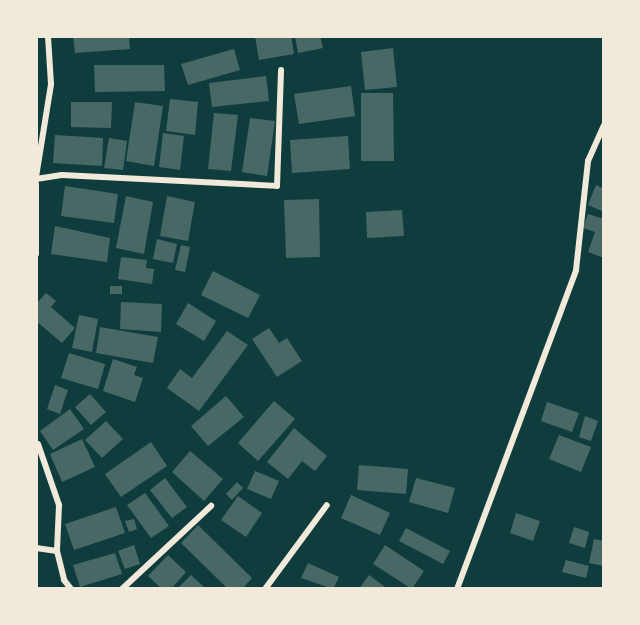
<!DOCTYPE html>
<style>
body{margin:0}
#map{position:relative;width:640px;height:625px;overflow:hidden;background:#0f3d3e;font-family:"DejaVu Sans",sans-serif}
div>[style]{position:absolute}
.building>*{inset:0;background:#486865}
.minor>*{height:6px;margin:-3px;padding:0 3px;transform-origin:3px;border-radius:3px;background:#f1e9da}
span{translate:-50% -50%;white-space:nowrap;text-align:center;line-height:1.15;-webkit-text-stroke:4.5px #f1e9da;paint-order:stroke}
.frame{position:absolute;inset:0;border:38px solid #f1e9da;pointer-events:none}
</style>
<div id="map">
<div class="building">
<i style="clip-path:polygon(73px 36px,129px 36px,130px 49px,75px 53px)"></i>
<i style="clip-path:polygon(255px 36px,291px 36px,294px 54px,259px 60px)"></i>
<i style="clip-path:polygon(295px 36px,320px 36px,323px 48px,298px 53px)"></i>
<i style="clip-path:polygon(393px 48px,397px 87px,365px 90px,361px 52px)"></i>
<i style="clip-path:polygon(234px 49px,240px 70px,188px 85px,181px 64px)"></i>
<i style="clip-path:polygon(94px 65px,164px 65px,165px 91px,95px 92px)"></i>
<i style="clip-path:polygon(266px 76px,269px 101px,212px 107px,209px 83px)"></i>
<i style="clip-path:polygon(351px 86px,355px 116px,299px 124px,294px 94px)"></i>
<i style="clip-path:polygon(361px 93px,393px 93px,394px 161px,361px 161px)"></i>
<i style="clip-path:polygon(170px 99px,198px 102px,195px 135px,166px 131px)"></i>
<i style="clip-path:polygon(71px 102px,112px 102px,111px 128px,71px 127px)"></i>
<i style="clip-path:polygon(135px 102px,163px 106px,154px 166px,126px 161px)"></i>
<i style="clip-path:polygon(214px 113px,238px 115px,231px 171px,208px 169px)"></i>
<i style="clip-path:polygon(250px 118px,275px 121px,267px 176px,242px 172px)"></i>
<i style="clip-path:polygon(163px 133px,184px 136px,180px 170px,159px 167px)"></i>
<i style="clip-path:polygon(55px 135px,103px 138px,102px 166px,53px 163px)"></i>
<i style="clip-path:polygon(348px 136px,350px 169px,292px 173px,290px 140px)"></i>
<i style="clip-path:polygon(109px 138px,127px 141px,123px 170px,104px 168px)"></i>
<i style="clip-path:polygon(596px 185px,604px 189px,604px 212px,588px 205px)"></i>
<i style="clip-path:polygon(65px 186px,118px 194px,114px 223px,61px 216px)"></i>
<i style="clip-path:polygon(126px 196px,153px 202px,144px 254px,116px 248px)"></i>
<i style="clip-path:polygon(167px 196px,195px 202px,188px 241px,160px 236px)"></i>
<i style="clip-path:polygon(319px 199px,320px 257px,286px 258px,284px 200px)"></i>
<i style="clip-path:polygon(402px 210px,404px 236px,367px 238px,366px 212px)"></i>
<i style="clip-path:polygon(588px 214px,604px 219px,604px 258px,588px 252px,595px 232px,583px 228px)"></i>
<i style="clip-path:polygon(55px 226px,110px 238px,107px 262px,51px 254px)"></i>
<i style="clip-path:polygon(157px 239px,177px 244px,173px 263px,153px 259px)"></i>
<i style="clip-path:polygon(181px 245px,190px 247px,185px 272px,175px 270px)"></i>
<i style="clip-path:polygon(121px 257px,147px 260px,146px 268px,154px 269px,152px 284px,118px 279px)"></i>
<i style="clip-path:polygon(213px 271px,260px 295px,248px 318px,201px 295px)"></i>
<i style="clip-path:polygon(110px 286px,122px 286px,122px 294px,110px 294px)"></i>
<i style="clip-path:polygon(46px 293px,56px 301px,51px 307px,75px 328px,62px 343px,36px 321px,36px 304px)"></i>
<i style="clip-path:polygon(121px 302px,162px 304px,161px 332px,120px 329px)"></i>
<i style="clip-path:polygon(188px 303px,216px 321px,204px 341px,176px 324px)"></i>
<i style="clip-path:polygon(79px 315px,98px 319px,92px 352px,72px 348px)"></i>
<i style="clip-path:polygon(100px 327px,158px 337px,153px 363px,96px 353px)"></i>
<i style="clip-path:polygon(269px 328px,279px 343px,287px 338px,302px 361px,277px 377px,252px 339px)"></i>
<i style="clip-path:polygon(227px 331px,248px 345px,199px 411px,167px 388px,180px 369px,192px 378px)"></i>
<i style="clip-path:polygon(69px 353px,105px 364px,98px 389px,61px 378px)"></i>
<i style="clip-path:polygon(113px 359px,137px 367px,134px 375px,143px 378px,135px 402px,103px 391px)"></i>
<i style="clip-path:polygon(55px 385px,68px 390px,60px 414px,47px 409px)"></i>
<i style="clip-path:polygon(90px 394px,106px 412px,91px 425px,75px 407px)"></i>
<i style="clip-path:polygon(226px 396px,244px 417px,208px 446px,191px 426px)"></i>
<i style="clip-path:polygon(274px 401px,295px 419px,258px 461px,238px 443px)"></i>
<i style="clip-path:polygon(547px 402px,579px 413px,572px 432px,541px 421px)"></i>
<i style="clip-path:polygon(70px 409px,84px 429px,53px 450px,40px 431px)"></i>
<i style="clip-path:polygon(585px 416px,598px 421px,591px 441px,579px 437px)"></i>
<i style="clip-path:polygon(106px 421px,123px 439px,102px 458px,85px 440px)"></i>
<i style="clip-path:polygon(294px 428px,327px 456px,315px 471px,302px 461px,288px 479px,267px 462px)"></i>
<i style="clip-path:polygon(559px 435px,591px 447px,581px 472px,549px 459px)"></i>
<i style="clip-path:polygon(82px 439px,95px 467px,62px 482px,50px 454px)"></i>
<i style="clip-path:polygon(151px 442px,167px 466px,121px 497px,105px 474px)"></i>
<i style="clip-path:polygon(190px 451px,223px 479px,204px 501px,172px 472px)"></i>
<i style="clip-path:polygon(359px 465px,408px 469px,406px 494px,357px 490px)"></i>
<i style="clip-path:polygon(255px 471px,279px 481px,271px 499px,247px 489px)"></i>
<i style="clip-path:polygon(165px 478px,187px 507px,172px 518px,150px 490px)"></i>
<i style="clip-path:polygon(416px 478px,455px 488px,448px 513px,409px 502px)"></i>
<i style="clip-path:polygon(237px 482px,243px 488px,232px 500px,226px 494px)"></i>
<i style="clip-path:polygon(145px 493px,169px 526px,151px 538px,127px 505px)"></i>
<i style="clip-path:polygon(351px 495px,390px 513px,380px 535px,341px 518px)"></i>
<i style="clip-path:polygon(238px 496px,262px 513px,246px 537px,221px 520px)"></i>
<i style="clip-path:polygon(116px 507px,125px 533px,74px 550px,65px 524px)"></i>
<i style="clip-path:polygon(516px 513px,540px 521px,533px 541px,510px 533px)"></i>
<i style="clip-path:polygon(134px 519px,137px 529px,129px 532px,125px 521px)"></i>
<i style="clip-path:polygon(198px 525px,252px 578px,242px 589px,228px 589px,181px 543px)"></i>
<i style="clip-path:polygon(574px 527px,589px 532px,585px 548px,569px 543px)"></i>
<i style="clip-path:polygon(406px 528px,450px 551px,443px 564px,399px 541px)"></i>
<i style="clip-path:polygon(594px 539px,604px 541px,604px 566px,589px 563px)"></i>
<i style="clip-path:polygon(134px 545px,140px 564px,125px 569px,118px 551px)"></i>
<i style="clip-path:polygon(385px 545px,424px 571px,412px 589px,373px 564px)"></i>
<i style="clip-path:polygon(115px 553px,122px 574px,80px 587px,73px 565px)"></i>
<i style="clip-path:polygon(168px 555px,186px 572px,171px 589px,162px 589px,148px 576px)"></i>
<i style="clip-path:polygon(566px 560px,589px 566px,586px 578px,562px 572px)"></i>
<i style="clip-path:polygon(308px 563px,339px 577px,333px 589px,301px 578px)"></i>
<i style="clip-path:polygon(191px 575px,206px 589px,177px 589px)"></i>
<i style="clip-path:polygon(369px 575px,388px 589px,359px 589px)"></i>
</div>
<div class="minor">
<i style="left:36px;top:177px;width:94px;rotate:-80.8deg"></i>
<i style="left:51px;top:84px;width:48px;rotate:-93.6deg"></i>
<i style="left:36px;top:179px;width:26px;rotate:-9deg"></i>
<i style="left:62px;top:175px;width:215px;rotate:2.9deg"></i>
<i style="left:277px;top:186px;width:116px;rotate:-88deg"></i>
<i style="left:36px;top:184px;width:70px;rotate:90deg"></i>
<i style="left:38px;top:444px;width:65px;rotate:71deg"></i>
<i style="left:59px;top:505px;width:46px;rotate:92.5deg"></i>
<i style="left:57px;top:551px;width:30px;rotate:76deg"></i>
<i style="left:64px;top:580px;width:11px;rotate:52deg"></i>
<i style="left:36px;top:548px;width:21px;rotate:8deg"></i>
<i style="left:122px;top:589px;width:122px;rotate:-43deg"></i>
<i style="left:265px;top:589px;width:104px;rotate:-53.6deg"></i>
<i style="left:457px;top:589px;width:340px;rotate:-69.5deg"></i>
<i style="left:576px;top:270px;width:110px;rotate:-83.7deg"></i>
<i style="left:588px;top:161px;width:39px;rotate:-66deg"></i>
</div>
<div class="frame"></div>
</div>
